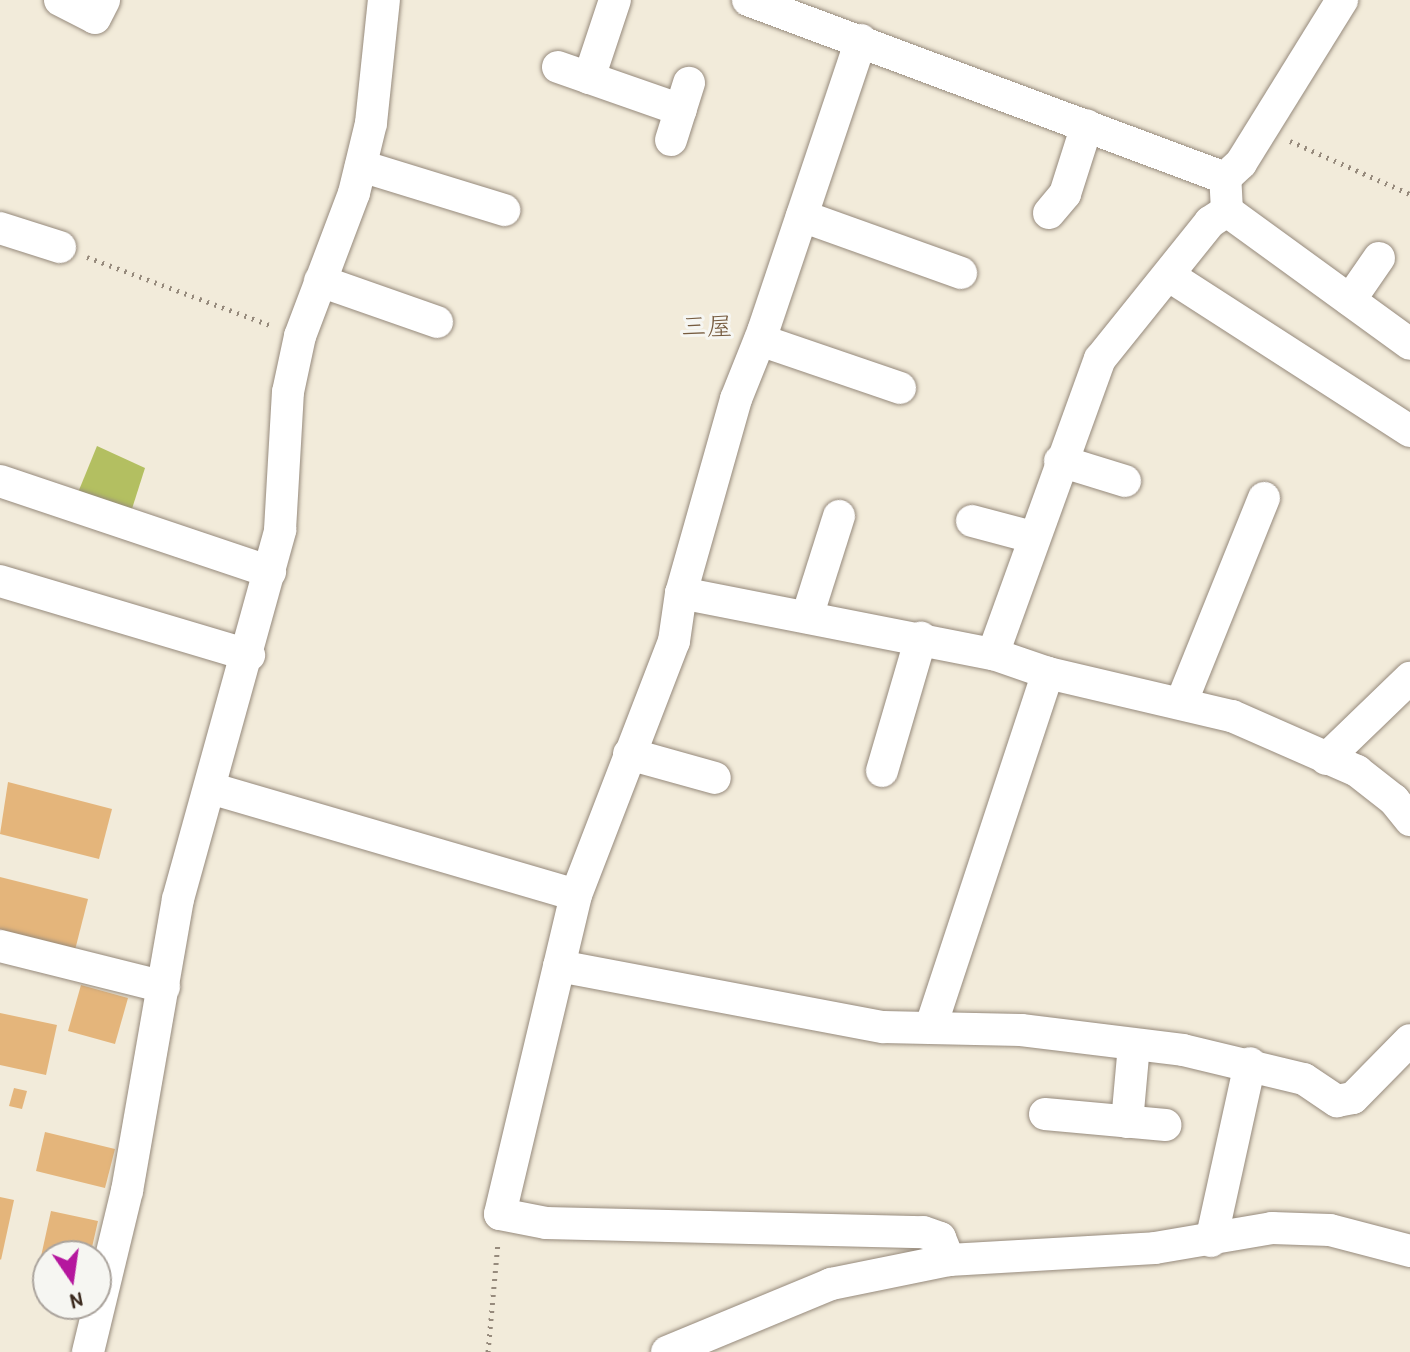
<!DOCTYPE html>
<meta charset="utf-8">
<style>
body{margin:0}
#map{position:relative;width:1410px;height:1352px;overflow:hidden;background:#f2ebda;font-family:"Patrick Hand","Klee One",sans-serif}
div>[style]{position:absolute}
.green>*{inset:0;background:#b3bf61}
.building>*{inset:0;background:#e4b57b}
.path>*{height:5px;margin-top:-2.5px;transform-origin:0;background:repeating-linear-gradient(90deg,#968a7c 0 2px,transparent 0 8px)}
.roads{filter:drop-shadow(0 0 2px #968a7c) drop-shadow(0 0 2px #968a7c)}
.minor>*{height:32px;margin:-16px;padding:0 16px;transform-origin:16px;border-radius:16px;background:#fff}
span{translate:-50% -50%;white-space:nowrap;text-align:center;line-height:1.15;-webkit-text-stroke:6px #f6f6f2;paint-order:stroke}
.neighbourhood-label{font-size:26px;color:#765b3f}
.north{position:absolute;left:32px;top:1240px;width:80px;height:80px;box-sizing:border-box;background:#f6f6f2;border:2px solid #aba49d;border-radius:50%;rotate:167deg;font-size:22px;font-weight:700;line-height:32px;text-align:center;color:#3b2a1e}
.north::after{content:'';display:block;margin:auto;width:28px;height:36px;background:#b5179e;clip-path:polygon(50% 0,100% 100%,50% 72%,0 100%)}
</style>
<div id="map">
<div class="green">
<i style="clip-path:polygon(97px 446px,145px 468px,130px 515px,77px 495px)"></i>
</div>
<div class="building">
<i style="clip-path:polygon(8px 782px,112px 809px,99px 859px,0 834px)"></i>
<i style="clip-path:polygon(0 877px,88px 899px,75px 950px,0 931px)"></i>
<i style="clip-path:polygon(81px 985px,128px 998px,115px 1044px,68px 1031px)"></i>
<i style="clip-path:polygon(0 1013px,57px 1025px,46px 1075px,0 1065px)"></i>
<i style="clip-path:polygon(14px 1088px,27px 1091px,22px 1109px,9px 1106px)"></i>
<i style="clip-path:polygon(45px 1132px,115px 1149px,105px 1188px,36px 1171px)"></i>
<i style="clip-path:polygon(0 1197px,14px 1200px,1px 1260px,0 1259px)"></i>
<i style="clip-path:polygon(51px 1211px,98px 1221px,90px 1256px,48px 1256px,48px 1263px,40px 1261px)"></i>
</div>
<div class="path">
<i style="left:1290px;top:141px;width:131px;rotate:23.8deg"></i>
<i style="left:87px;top:257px;width:198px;rotate:20.4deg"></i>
<i style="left:488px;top:1352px;width:109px;rotate:-84.8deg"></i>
</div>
<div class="roads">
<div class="minor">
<i style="left:60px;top:0;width:39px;rotate:27deg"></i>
<i style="left:95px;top:18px;width:20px;rotate:-63deg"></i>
<i style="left:748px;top:0;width:509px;rotate:20.46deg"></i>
<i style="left:861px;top:40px;width:305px;rotate:108.6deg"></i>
<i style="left:764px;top:329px;width:75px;rotate:111.8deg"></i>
<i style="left:736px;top:399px;width:202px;rotate:105.8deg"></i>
<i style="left:681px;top:593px;width:49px;rotate:98.3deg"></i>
<i style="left:674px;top:641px;width:272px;rotate:111.1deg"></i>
<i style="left:576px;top:895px;width:328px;rotate:103.4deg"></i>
<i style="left:500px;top:1214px;width:47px;rotate:11.1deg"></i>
<i style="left:546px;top:1223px;width:377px;rotate:1.4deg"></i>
<i style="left:923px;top:1232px;width:18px;rotate:19deg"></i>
<i style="left:940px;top:1238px;width:24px;rotate:68deg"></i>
<i style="left:558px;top:67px;width:130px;rotate:19.3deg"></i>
<i style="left:589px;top:78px;width:82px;rotate:-71.6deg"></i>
<i style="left:671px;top:140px;width:60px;rotate:-72.5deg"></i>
<i style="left:361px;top:166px;width:150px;rotate:17.1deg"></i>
<i style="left:1227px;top:211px;width:226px;rotate:36deg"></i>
<i style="left:1049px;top:213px;width:25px;rotate:-50deg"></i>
<i style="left:1065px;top:194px;width:72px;rotate:-72.3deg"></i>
<i style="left:802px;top:216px;width:169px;rotate:19.7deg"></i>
<i style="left:0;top:228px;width:63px;rotate:17.6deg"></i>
<i style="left:1171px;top:277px;width:284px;rotate:32.8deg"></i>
<i style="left:320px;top:281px;width:124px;rotate:19.3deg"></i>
<i style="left:1350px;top:300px;width:51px;rotate:-55.4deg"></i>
<i style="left:760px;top:340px;width:148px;rotate:18.9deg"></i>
<i style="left:1060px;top:461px;width:68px;rotate:17.1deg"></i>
<i style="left:0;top:481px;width:285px;rotate:18.6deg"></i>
<i style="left:972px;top:521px;width:62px;rotate:14.9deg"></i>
<i style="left:0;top:581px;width:260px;rotate:16.6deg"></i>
<i style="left:681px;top:593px;width:318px;rotate:11.1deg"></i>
<i style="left:993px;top:654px;width:58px;rotate:19.1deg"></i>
<i style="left:1048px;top:673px;width:189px;rotate:13.2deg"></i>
<i style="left:1232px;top:716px;width:137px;rotate:23.7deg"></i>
<i style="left:1357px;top:771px;width:47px;rotate:38.1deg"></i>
<i style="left:1394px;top:800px;width:26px;rotate:51deg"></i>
<i style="left:807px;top:617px;width:106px;rotate:-72.4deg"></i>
<i style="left:993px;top:654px;width:314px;rotate:-70.1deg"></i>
<i style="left:1100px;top:359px;width:176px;rotate:-51.2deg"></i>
<i style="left:1210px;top:222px;width:20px;rotate:-33deg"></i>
<i style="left:1227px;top:211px;width:33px;rotate:-93deg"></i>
<i style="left:1225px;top:178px;width:22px;rotate:-43deg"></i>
<i style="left:1241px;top:163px;width:192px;rotate:-58.2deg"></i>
<i style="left:1182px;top:701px;width:219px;rotate:-68deg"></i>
<i style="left:629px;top:754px;width:89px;rotate:15.6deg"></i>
<i style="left:1326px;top:759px;width:117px;rotate:-44deg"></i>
<i style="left:882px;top:771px;width:139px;rotate:-73.7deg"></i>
<i style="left:210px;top:788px;width:381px;rotate:16.3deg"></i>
<i style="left:0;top:946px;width:169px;rotate:14deg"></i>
<i style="left:559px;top:966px;width:330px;rotate:10.7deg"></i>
<i style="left:883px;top:1027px;width:138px;rotate:1.2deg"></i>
<i style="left:1021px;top:1030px;width:163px;rotate:7deg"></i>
<i style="left:1183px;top:1050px;width:124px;rotate:13.5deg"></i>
<i style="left:1304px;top:1079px;width:40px;rotate:34deg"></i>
<i style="left:1337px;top:1101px;width:16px;rotate:-11deg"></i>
<i style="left:1353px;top:1098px;width:81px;rotate:-45.5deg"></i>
<i style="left:931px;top:1026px;width:372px;rotate:-71.7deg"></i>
<i style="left:1045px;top:1114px;width:121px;rotate:5.2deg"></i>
<i style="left:1127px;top:1122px;width:77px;rotate:-84.8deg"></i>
<i style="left:1211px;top:1241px;width:182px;rotate:-77.6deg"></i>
<i style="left:88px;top:1352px;width:166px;rotate:-76.4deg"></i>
<i style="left:127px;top:1191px;width:296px;rotate:-80.1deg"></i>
<i style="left:178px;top:899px;width:383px;rotate:-74.5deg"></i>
<i style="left:280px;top:530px;width:138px;rotate:-86.7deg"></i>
<i style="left:288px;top:392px;width:57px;rotate:-77.9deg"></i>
<i style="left:300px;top:336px;width:153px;rotate:-69.3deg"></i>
<i style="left:354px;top:193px;width:72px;rotate:-76.3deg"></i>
<i style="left:371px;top:123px;width:124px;rotate:-84deg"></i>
<i style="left:667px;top:1352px;width:178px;rotate:-22.5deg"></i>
<i style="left:831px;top:1284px;width:120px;rotate:-11.5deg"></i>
<i style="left:949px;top:1260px;width:206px;rotate:-3.3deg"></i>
<i style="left:1155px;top:1248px;width:119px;rotate:-9.7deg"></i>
<i style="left:1272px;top:1228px;width:58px;rotate:2deg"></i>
<i style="left:1330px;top:1230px;width:83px;rotate:14.7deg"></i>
</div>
</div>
<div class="neighbourhood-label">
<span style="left:707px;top:326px">三屋</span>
</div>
<div class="north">N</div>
</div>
